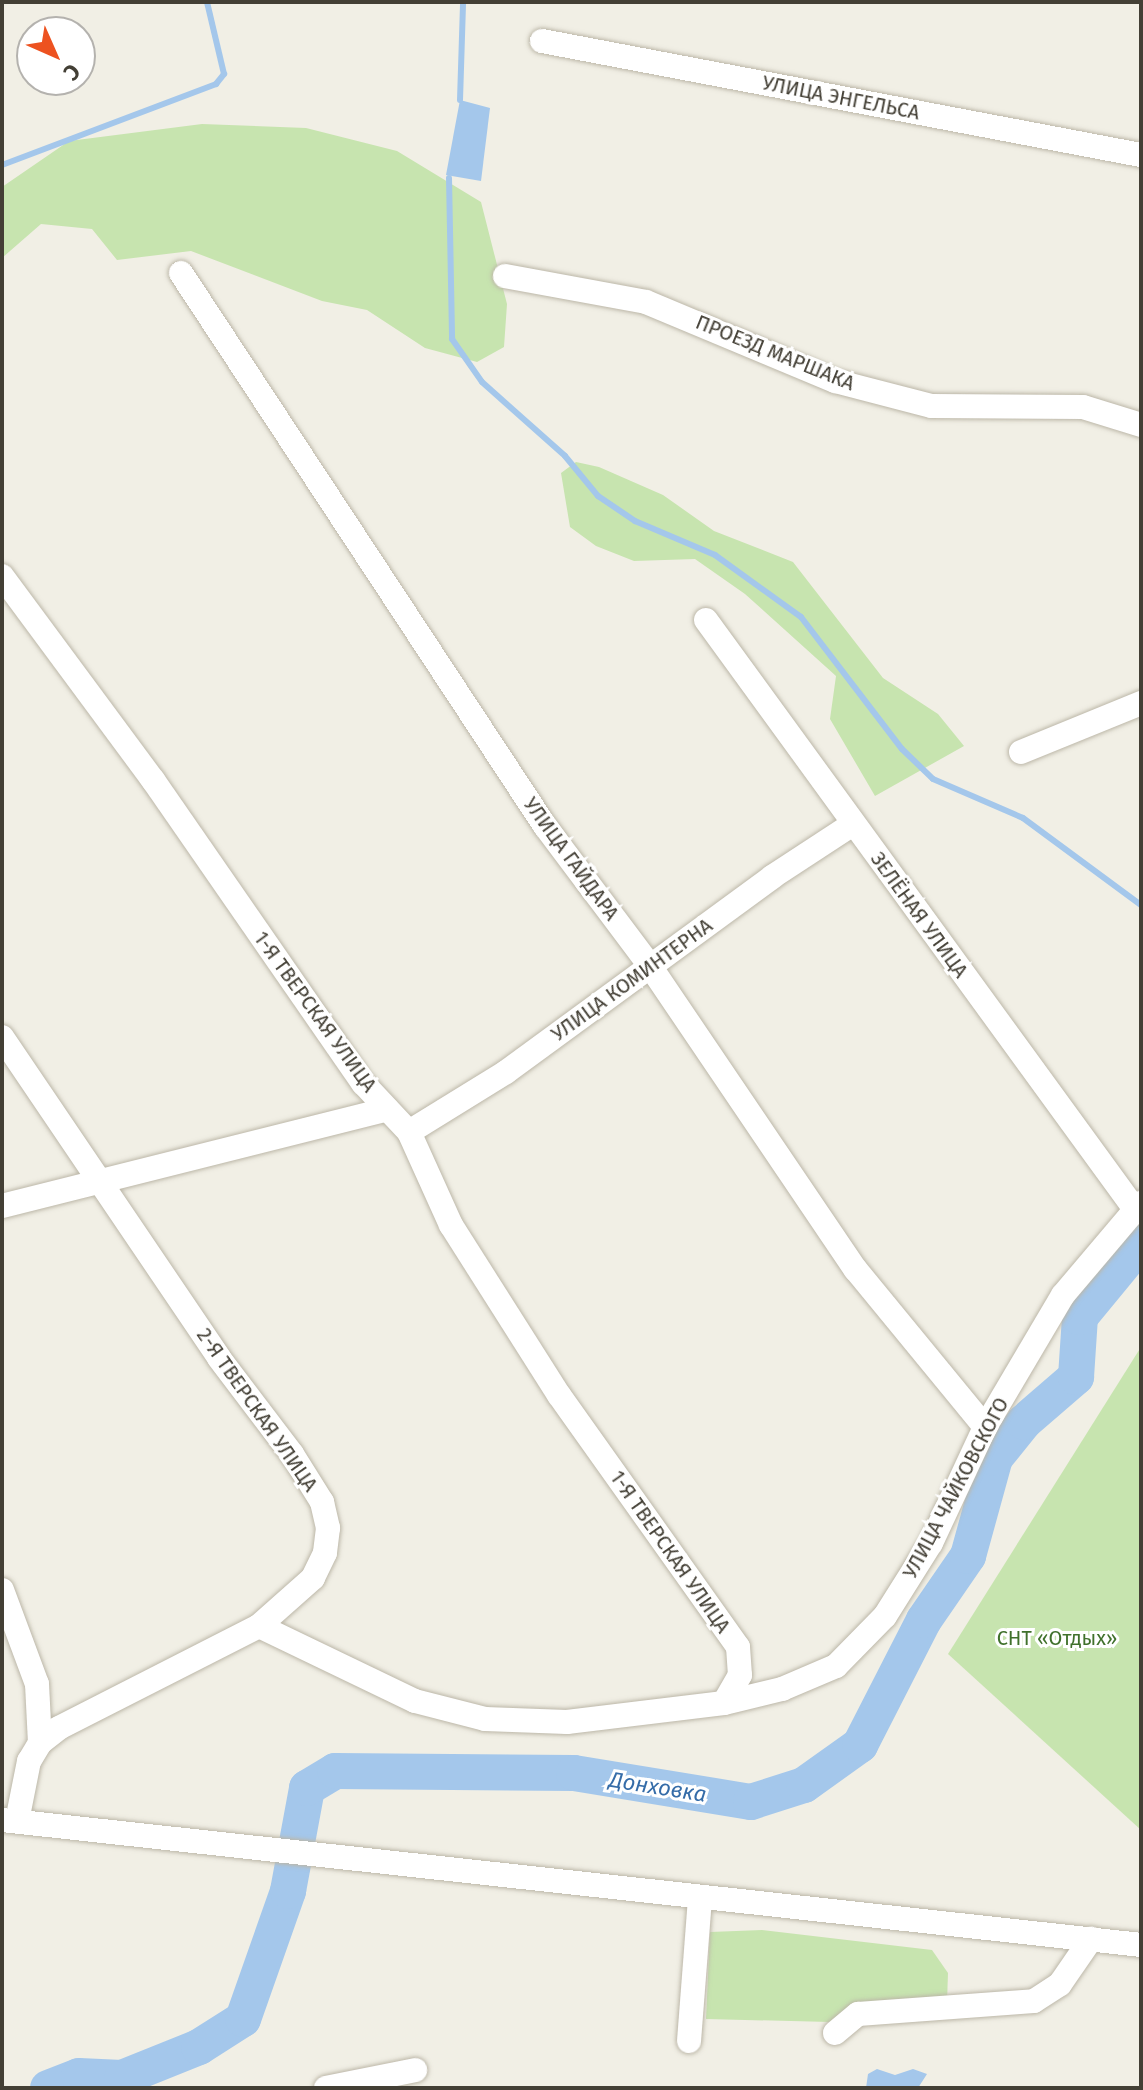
<!DOCTYPE html>
<meta charset="utf-8">
<style>
body{margin:0}
#map{position:relative;width:1143px;height:2090px;overflow:hidden;background:#f1efe5;font-family:"Fira Sans",sans-serif}
div>[style]{position:absolute}
.green>*{inset:0;background:#c7e4af}
.water>*{inset:0;background:#a4c7eb}
.stream>*{height:6px;margin:-3px;padding:0 3px;transform-origin:3px;border-radius:3px;background:#a4c7eb}
.river>*{height:36px;margin:-18px;padding:0 18px;transform-origin:18px;border-radius:18px;background:#a4c7eb}
.roads{filter:drop-shadow(0 0 2px #bcb7a8) drop-shadow(0 0 2px #bcb7a8)}
.minor>*{height:24px;margin:-12px;padding:0 12px;transform-origin:12px;border-radius:12px;background:#fff}
span{translate:-50% -50%;white-space:nowrap;text-align:center;line-height:1.15;-webkit-text-stroke:6px #fff;paint-order:stroke}
.street-label{font-size:20px;color:#433f35}
.park-label{font-size:20px;color:#40712c}
.water-label{font-size:22px;color:#356ca8;font-style:italic}
.frame{position:absolute;inset:0;border:4px solid #433f35;pointer-events:none}
.north{position:absolute;left:16px;top:16px;width:80px;height:80px;box-sizing:border-box;background:#fff;border:2px solid #b4b2ae;border-radius:50%;rotate:135deg;font-size:22px;font-weight:700;line-height:32px;text-align:center;color:#433f35}
.north::after{content:'';display:block;margin:auto;width:28px;height:36px;background:#ed5220;clip-path:polygon(50% 0,100% 100%,50% 72%,0 100%)}
</style>
<div id="map">
<div class="green">
<i style="clip-path:polygon(202px 124px,306px 128px,397px 151px,481px 202px,507px 304px,504px 347px,477px 362px,425px 348px,367px 310px,322px 301px,191px 251px,117px 260px,92px 229px,41px 224px,2px 258px,2px 187px,69px 141px)"></i>
<i style="clip-path:polygon(576px 462px,599px 467px,663px 495px,714px 531px,793px 562px,883px 678px,938px 714px,964px 746px,875px 796px,830px 719px,836px 676px,745px 594px,695px 559px,634px 561px,596px 546px,570px 527px,561px 473px)"></i>
<i style="clip-path:polygon(1141px 1347px,1141px 1830px,948px 1654px)"></i>
<i style="clip-path:polygon(762px 1930px,932px 1950px,948px 1973px,947px 2002px,830px 2022px,706px 2019px,710px 1932px)"></i>
</div>
<div class="water">
<i style="clip-path:polygon(460px 100px,490px 108px,481px 181px,446px 175px)"></i>
<i style="clip-path:polygon(877px 2069px,895px 2075px,913px 2069px,927px 2074px,918px 2088px,866px 2088px,868px 2074px)"></i>
</div>
<div class="stream">
<i style="left:460px;top:100px;width:98px;rotate:-88.2deg"></i>
<i style="left:2px;top:165px;width:229px;rotate:-20.7deg"></i>
<i style="left:216px;top:84px;width:13px;rotate:-51deg"></i>
<i style="left:224px;top:74px;width:74px;rotate:-103.3deg"></i>
<i style="left:449px;top:178px;width:161px;rotate:88.9deg"></i>
<i style="left:452px;top:339px;width:52px;rotate:55.1deg"></i>
<i style="left:482px;top:382px;width:111px;rotate:41.7deg"></i>
<i style="left:565px;top:456px;width:52px;rotate:50.5deg"></i>
<i style="left:598px;top:496px;width:45px;rotate:34deg"></i>
<i style="left:635px;top:521px;width:87px;rotate:23deg"></i>
<i style="left:715px;top:555px;width:106px;rotate:35.8deg"></i>
<i style="left:801px;top:617px;width:166px;rotate:52.6deg"></i>
<i style="left:902px;top:749px;width:43px;rotate:44.1deg"></i>
<i style="left:933px;top:779px;width:98px;rotate:23.4deg"></i>
<i style="left:1023px;top:818px;width:147px;rotate:36.4deg"></i>
</div>
<div class="river">
<i style="left:48px;top:2088px;width:33px;rotate:-21deg"></i>
<i style="left:79px;top:2076px;width:43px;rotate:2.7deg"></i>
<i style="left:122px;top:2078px;width:83px;rotate:-21.9deg"></i>
<i style="left:199px;top:2047px;width:52px;rotate:-32.5deg"></i>
<i style="left:243px;top:2019px;width:136px;rotate:-70.6deg"></i>
<i style="left:288px;top:1891px;width:105px;rotate:-79.5deg"></i>
<i style="left:307px;top:1788px;width:33px;rotate:-31deg"></i>
<i style="left:335px;top:1771px;width:239px;rotate:0.5deg"></i>
<i style="left:574px;top:1773px;width:179px;rotate:9.3deg"></i>
<i style="left:751px;top:1802px;width:56px;rotate:-17.8deg"></i>
<i style="left:804px;top:1785px;width:69px;rotate:-35.5deg"></i>
<i style="left:860px;top:1745px;width:140px;rotate:-62.9deg"></i>
<i style="left:924px;top:1620px;width:78px;rotate:-55.5deg"></i>
<i style="left:968px;top:1556px;width:102px;rotate:-74.6deg"></i>
<i style="left:995px;top:1458px;width:46px;rotate:-51.1deg"></i>
<i style="left:1024px;top:1422px;width:69px;rotate:-40.9deg"></i>
<i style="left:1076px;top:1377px;width:60px;rotate:-86.2deg"></i>
<i style="left:1080px;top:1317px;width:96px;rotate:-50.5deg"></i>
</div>
<div class="roads">
<div class="minor">
<i style="left:542px;top:41px;width:610px;rotate:10.78deg"></i>
<i style="left:181px;top:273px;width:662px;rotate:56.65deg"></i>
<i style="left:545px;top:826px;width:175px;rotate:53.1deg"></i>
<i style="left:650px;top:966px;width:367px;rotate:55.9deg"></i>
<i style="left:856px;top:1270px;width:203px;rotate:50.6deg"></i>
<i style="left:505px;top:276px;width:143px;rotate:10.4deg"></i>
<i style="left:646px;top:302px;width:205px;rotate:22.7deg"></i>
<i style="left:835px;top:381px;width:100px;rotate:14.5deg"></i>
<i style="left:932px;top:406px;width:151px;rotate:0.4deg"></i>
<i style="left:1083px;top:407px;width:61px;rotate:17.2deg"></i>
<i style="left:2px;top:576px;width:254px;rotate:53.5deg"></i>
<i style="left:153px;top:780px;width:369px;rotate:55.3deg"></i>
<i style="left:363px;top:1083px;width:67px;rotate:46.8deg"></i>
<i style="left:409px;top:1132px;width:102px;rotate:65.7deg"></i>
<i style="left:451px;top:1225px;width:201px;rotate:57.6deg"></i>
<i style="left:559px;top:1395px;width:309px;rotate:54.6deg"></i>
<i style="left:738px;top:1647px;width:28px;rotate:86deg"></i>
<i style="left:740px;top:1675px;width:32px;rotate:120deg"></i>
<i style="left:706px;top:620px;width:727px;rotate:53.95deg"></i>
<i style="left:1021px;top:752px;width:130px;rotate:-22.2deg"></i>
<i style="left:2px;top:1037px;width:387px;rotate:55.9deg"></i>
<i style="left:219px;top:1358px;width:121px;rotate:52.8deg"></i>
<i style="left:292px;top:1454px;width:57px;rotate:58deg"></i>
<i style="left:322px;top:1502px;width:27px;rotate:77deg"></i>
<i style="left:328px;top:1528px;width:25px;rotate:97deg"></i>
<i style="left:325px;top:1553px;width:28px;rotate:116deg"></i>
<i style="left:313px;top:1578px;width:72px;rotate:138.4deg"></i>
<i style="left:259px;top:1626px;width:225px;rotate:153deg"></i>
<i style="left:59px;top:1728px;width:24px;rotate:142deg"></i>
<i style="left:40px;top:1743px;width:21px;rotate:121deg"></i>
<i style="left:29px;top:1761px;width:61px;rotate:101.3deg"></i>
<i style="left:409px;top:1132px;width:114px;rotate:-31.7deg"></i>
<i style="left:506px;top:1072px;width:330px;rotate:-36.2deg"></i>
<i style="left:772px;top:877px;width:97px;rotate:-33.2deg"></i>
<i style="left:2px;top:1206px;width:397px;rotate:-14.1deg"></i>
<i style="left:2px;top:1590px;width:100px;rotate:69.6deg"></i>
<i style="left:37px;top:1684px;width:59px;rotate:87.1deg"></i>
<i style="left:259px;top:1626px;width:173px;rotate:25.7deg"></i>
<i style="left:415px;top:1701px;width:72px;rotate:14.4deg"></i>
<i style="left:485px;top:1719px;width:82px;rotate:2.1deg"></i>
<i style="left:567px;top:1722px;width:158px;rotate:-6.9deg"></i>
<i style="left:724px;top:1703px;width:60px;rotate:-13.6deg"></i>
<i style="left:782px;top:1689px;width:59px;rotate:-23.1deg"></i>
<i style="left:836px;top:1666px;width:70px;rotate:-45.6deg"></i>
<i style="left:885px;top:1616px;width:86px;rotate:-57.8deg"></i>
<i style="left:931px;top:1543px;width:128px;rotate:-65deg"></i>
<i style="left:985px;top:1427px;width:153px;rotate:-59.4deg"></i>
<i style="left:1063px;top:1295px;width:121px;rotate:-49.7deg"></i>
<i style="left:2px;top:1820px;width:1146px;rotate:6.26deg"></i>
<i style="left:835px;top:2033px;width:30px;rotate:-40deg"></i>
<i style="left:858px;top:2014px;width:176px;rotate:-4.2deg"></i>
<i style="left:1034px;top:2001px;width:31px;rotate:-33deg"></i>
<i style="left:1060px;top:1984px;width:55px;rotate:-55.4deg"></i>
<i style="left:689px;top:2041px;width:144px;rotate:-85.6deg"></i>
<i style="left:326px;top:2088px;width:91px;rotate:-11.4deg"></i>
</div>
</div>
<div class="street-label">
<span style="left:841px;top:98px;rotate:11deg">УЛИЦА ЭНГЕЛЬСА</span>
<span style="left:775px;top:353px;rotate:22deg">ПРОЕЗД МАРШАКА</span>
<span style="left:571px;top:859px;rotate:54deg">УЛИЦА ГАЙДАРА</span>
<span style="left:919px;top:915px;rotate:54deg">ЗЕЛЁНАЯ УЛИЦА</span>
<span style="left:632px;top:980px;rotate:-36deg">УЛИЦА КОМИНТЕРНА</span>
<span style="left:315px;top:1012px;rotate:54deg">1-Я ТВЕРСКАЯ УЛИЦА</span>
<span style="left:257px;top:1410px;rotate:55deg">2-Я ТВЕРСКАЯ УЛИЦА</span>
<span style="left:956px;top:1488px;rotate:-62deg">УЛИЦА ЧАЙКОВСКОГО</span>
<span style="left:670px;top:1552px;rotate:55deg">1-Я ТВЕРСКАЯ УЛИЦА</span>
</div>
<div class="park-label">
<span style="left:1057px;top:1638px">СНТ «Отдых»</span>
</div>
<div class="water-label">
<span style="left:658px;top:1787px;rotate:9deg">Донховка</span>
</div>
<div class="frame"></div>
<div class="north">С</div>
</div>
